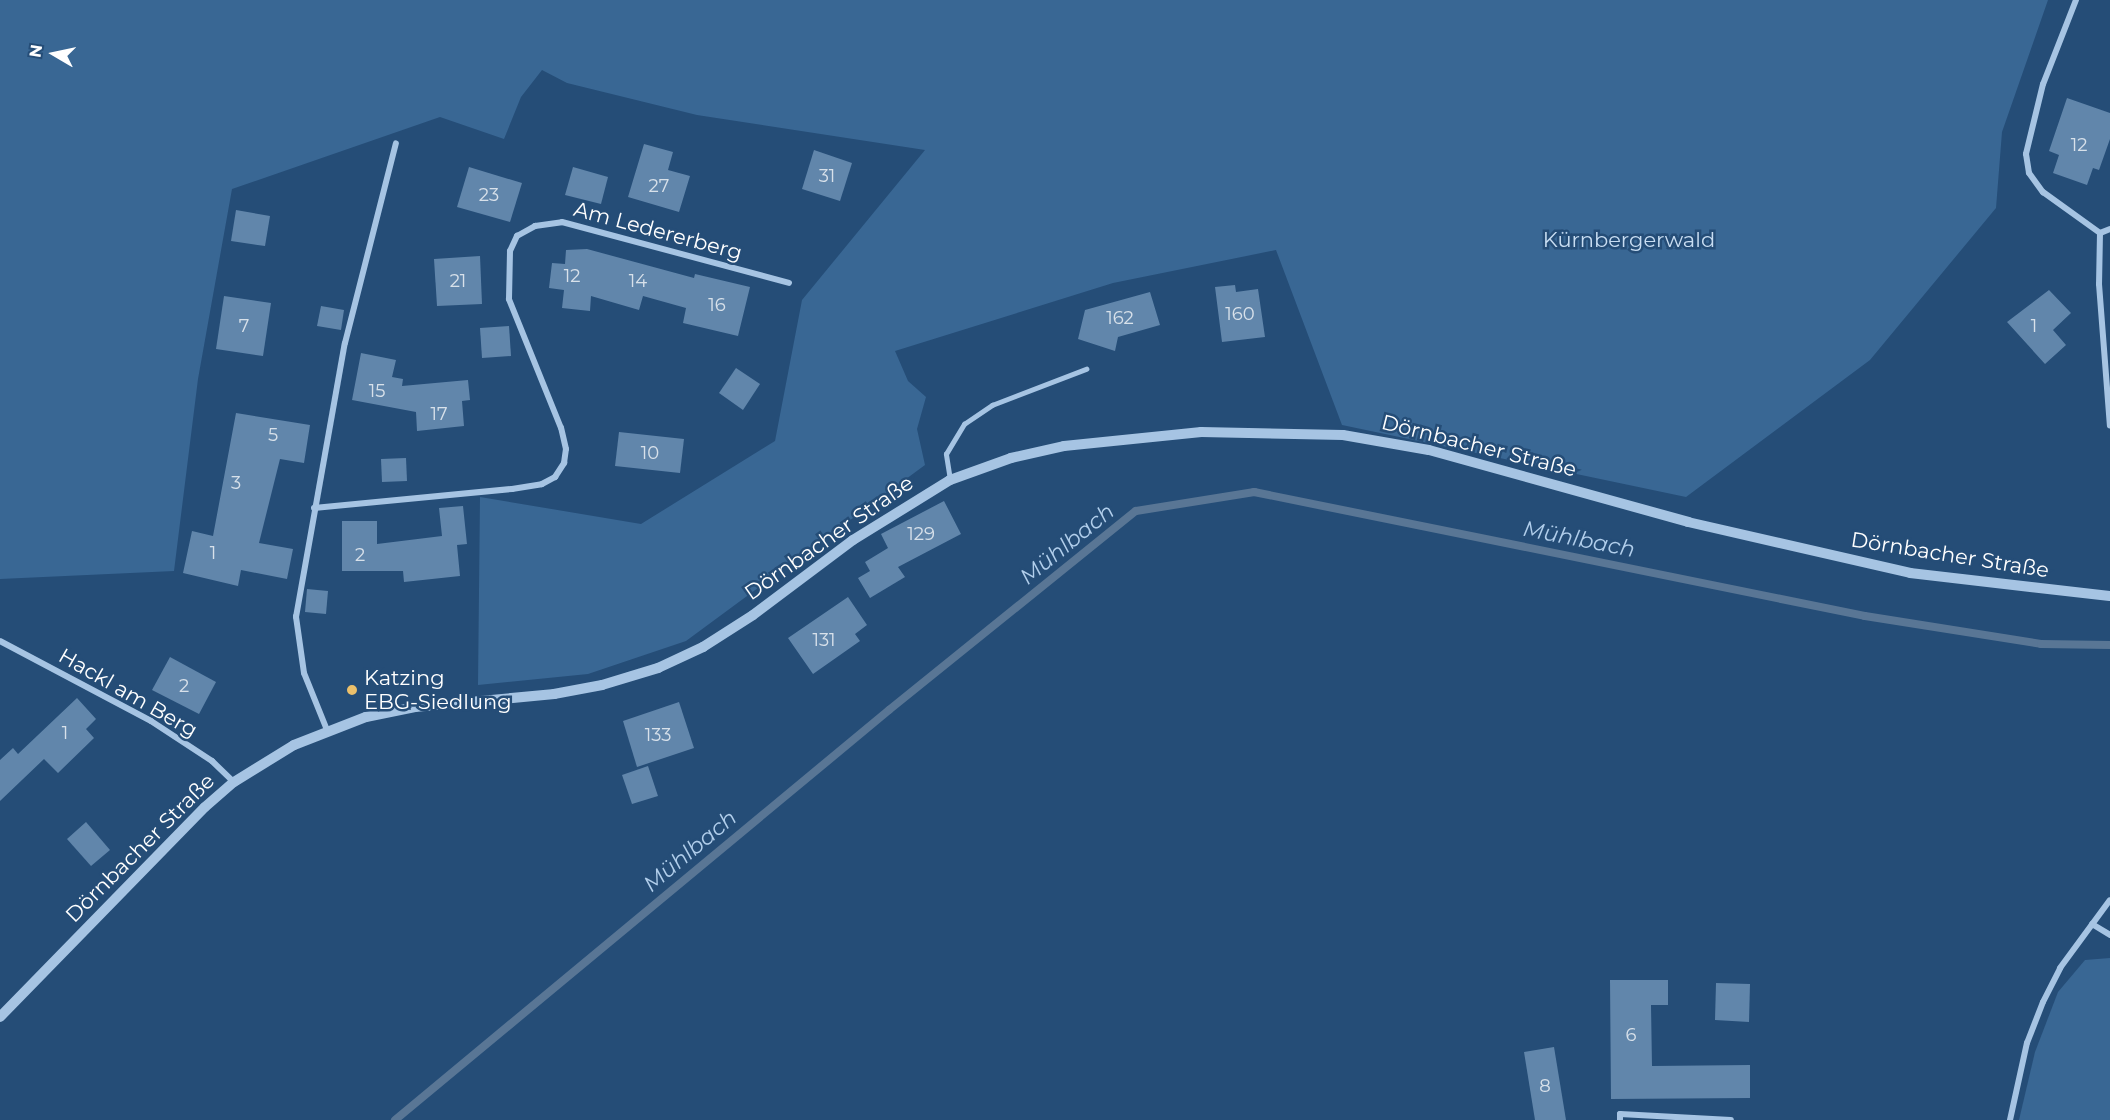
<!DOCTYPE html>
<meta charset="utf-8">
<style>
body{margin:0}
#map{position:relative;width:2110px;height:1120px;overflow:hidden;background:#254d77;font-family:Montserrat,sans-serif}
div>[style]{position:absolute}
.green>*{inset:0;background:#396794}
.stream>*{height:8px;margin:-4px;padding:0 4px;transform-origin:4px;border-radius:4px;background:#597695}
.building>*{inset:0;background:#6186ab}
.service>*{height:4.5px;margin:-2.25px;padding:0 2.25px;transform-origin:2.25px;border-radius:2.25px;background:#a6c4e3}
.minor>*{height:6px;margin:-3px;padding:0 3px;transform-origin:3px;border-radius:3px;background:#a6c4e3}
.tertiary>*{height:10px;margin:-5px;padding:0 5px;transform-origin:5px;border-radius:5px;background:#a6c4e3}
.dots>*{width:16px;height:16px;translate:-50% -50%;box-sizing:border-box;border:3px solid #254d77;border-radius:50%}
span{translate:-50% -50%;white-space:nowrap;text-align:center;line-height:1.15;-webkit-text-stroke:5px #254d77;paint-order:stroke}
.number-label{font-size:18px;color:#d8e1ea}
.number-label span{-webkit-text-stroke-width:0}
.street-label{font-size:21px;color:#fff}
.park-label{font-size:21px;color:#c8ddf2}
.poi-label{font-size:21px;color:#fff}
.left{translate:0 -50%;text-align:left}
.water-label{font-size:22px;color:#b1ceeb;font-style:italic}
.north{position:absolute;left:24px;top:24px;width:60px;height:60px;-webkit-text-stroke:4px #254d77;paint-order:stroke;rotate:279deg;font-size:16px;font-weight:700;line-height:24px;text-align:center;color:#fff}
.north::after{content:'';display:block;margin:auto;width:21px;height:27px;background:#fff;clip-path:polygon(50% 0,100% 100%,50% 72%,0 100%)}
</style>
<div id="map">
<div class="green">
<i style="clip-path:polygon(0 0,2048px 0,2002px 132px,1996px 208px,1870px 360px,1686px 497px,1342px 425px,1276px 250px,1113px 283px,895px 351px,908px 381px,926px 397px,917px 429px,925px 465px,686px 641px,588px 674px,478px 685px,480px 497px,641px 524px,775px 441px,802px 300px,925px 150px,697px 115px,567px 83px,542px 70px,521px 97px,504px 139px,440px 117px,232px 189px,198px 379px,174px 571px,0 579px)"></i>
<i style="clip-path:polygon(2110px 958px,2110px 1120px,2019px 1120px,2035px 1052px,2058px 992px,2085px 960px)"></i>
</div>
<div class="stream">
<i style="left:395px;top:1120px;width:642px;rotate:-39.69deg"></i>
<i style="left:889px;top:710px;width:317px;rotate:-38.9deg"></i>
<i style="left:1136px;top:511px;width:120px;rotate:-9.1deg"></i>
<i style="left:1254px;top:492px;width:623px;rotate:11.47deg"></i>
<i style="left:1865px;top:616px;width:178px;rotate:9deg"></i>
<i style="left:2041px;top:644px;width:69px;rotate:0.8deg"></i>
</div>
<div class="building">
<i style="clip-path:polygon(2067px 98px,2110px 113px,2110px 139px,2099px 170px,2093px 168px,2087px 185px,2053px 173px,2059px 155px,2049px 151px)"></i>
<i style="clip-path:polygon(644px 144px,673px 152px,668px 170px,690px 176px,679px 212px,628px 197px)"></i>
<i style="clip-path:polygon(814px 150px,852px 163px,840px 201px,802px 189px)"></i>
<i style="clip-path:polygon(469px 167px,522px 183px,510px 222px,457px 207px)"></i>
<i style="clip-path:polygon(573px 167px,608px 177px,601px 204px,565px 195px)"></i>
<i style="clip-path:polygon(236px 210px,270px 216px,265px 246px,231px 241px)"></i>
<i style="clip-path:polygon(587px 249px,694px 278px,695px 274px,750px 287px,738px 336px,683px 323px,686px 308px,643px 296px,639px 310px,591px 296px,590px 311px,562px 308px,564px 290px,549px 288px,552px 263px,565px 264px,566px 250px)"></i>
<i style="clip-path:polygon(480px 256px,482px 304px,437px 306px,434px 259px)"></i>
<i style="clip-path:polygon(1235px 285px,1236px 292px,1258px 289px,1265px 337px,1222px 342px,1215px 287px)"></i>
<i style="clip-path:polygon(2049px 290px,2071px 313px,2053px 330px,2066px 345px,2045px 364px,2007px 322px)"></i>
<i style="clip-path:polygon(1150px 292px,1160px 325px,1118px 337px,1115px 351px,1078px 339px,1085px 310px)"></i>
<i style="clip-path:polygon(224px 296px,271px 303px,263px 356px,216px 349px)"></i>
<i style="clip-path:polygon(321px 306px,344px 310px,341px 330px,317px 326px)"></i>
<i style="clip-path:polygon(509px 326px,511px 356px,482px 358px,480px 328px)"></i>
<i style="clip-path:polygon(361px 353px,396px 360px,392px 377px,403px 379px,402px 386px,468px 380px,470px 400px,462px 401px,464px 426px,417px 431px,416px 412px,352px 400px)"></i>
<i style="clip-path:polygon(736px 368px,760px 384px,743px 410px,719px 393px)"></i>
<i style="clip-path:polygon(236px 413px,310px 425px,304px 463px,280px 459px,259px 543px,293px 549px,287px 579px,241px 570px,238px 586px,183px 573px,192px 531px,213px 536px)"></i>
<i style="clip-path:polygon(619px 432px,684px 439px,680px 473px,615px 466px)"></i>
<i style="clip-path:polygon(406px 458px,407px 481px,382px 482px,381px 459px)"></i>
<i style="clip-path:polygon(944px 501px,961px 534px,898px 567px,905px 577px,870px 598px,858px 578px,870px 571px,865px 562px,888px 548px,881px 534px)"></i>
<i style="clip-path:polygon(463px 506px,467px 544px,457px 545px,460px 576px,404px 582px,403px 571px,342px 571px,342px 521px,377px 521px,377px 544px,442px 536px,439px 508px)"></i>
<i style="clip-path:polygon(307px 589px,328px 591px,326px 614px,305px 612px)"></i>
<i style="clip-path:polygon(848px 597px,867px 625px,855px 634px,860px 641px,813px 674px,788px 638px)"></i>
<i style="clip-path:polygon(170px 657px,216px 682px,199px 714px,152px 690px)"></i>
<i style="clip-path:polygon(77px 698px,96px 719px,86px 729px,94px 738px,58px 773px,44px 759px,0 801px,0 760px,13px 748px,18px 754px)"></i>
<i style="clip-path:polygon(679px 702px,694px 748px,637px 767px,623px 721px)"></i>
<i style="clip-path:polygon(648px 766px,658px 796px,632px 804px,622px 775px)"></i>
<i style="clip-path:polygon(86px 822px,110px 850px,91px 866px,67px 839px)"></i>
<i style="clip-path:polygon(1610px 980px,1668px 980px,1668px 1005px,1651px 1005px,1652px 1066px,1750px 1065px,1750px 1098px,1611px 1099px)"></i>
<i style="clip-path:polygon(1716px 983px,1750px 984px,1749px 1022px,1715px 1020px)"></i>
<i style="clip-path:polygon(1554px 1047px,1566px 1120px,1535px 1120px,1524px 1052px)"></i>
</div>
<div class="service">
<i style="left:950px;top:480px;width:26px;rotate:-99deg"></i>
<i style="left:946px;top:454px;width:35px;rotate:-59deg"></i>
<i style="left:964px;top:424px;width:34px;rotate:-34deg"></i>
<i style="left:992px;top:405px;width:101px;rotate:-21deg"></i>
</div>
<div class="minor">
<i style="left:2076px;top:0;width:90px;rotate:111.4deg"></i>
<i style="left:2043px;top:84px;width:72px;rotate:103.7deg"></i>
<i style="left:2026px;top:154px;width:19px;rotate:81deg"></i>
<i style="left:2029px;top:173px;width:24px;rotate:54deg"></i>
<i style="left:2043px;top:192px;width:70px;rotate:35.7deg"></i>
<i style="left:2110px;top:229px;width:11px;rotate:158deg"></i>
<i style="left:2100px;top:233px;width:51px;rotate:91.1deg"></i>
<i style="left:2099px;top:284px;width:142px;rotate:85.6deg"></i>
<i style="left:314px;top:508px;width:199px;rotate:-5.5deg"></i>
<i style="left:512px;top:489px;width:30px;rotate:-9deg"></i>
<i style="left:542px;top:484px;width:15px;rotate:-28deg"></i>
<i style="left:555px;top:477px;width:17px;rotate:-57deg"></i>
<i style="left:564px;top:463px;width:14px;rotate:-82deg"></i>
<i style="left:566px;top:449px;width:22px;rotate:-103deg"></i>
<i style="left:561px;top:428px;width:139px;rotate:-112deg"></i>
<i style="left:509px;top:299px;width:48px;rotate:-88.8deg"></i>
<i style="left:510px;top:251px;width:17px;rotate:-65deg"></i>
<i style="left:517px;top:236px;width:21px;rotate:-29deg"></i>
<i style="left:535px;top:226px;width:27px;rotate:-8deg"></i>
<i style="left:562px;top:222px;width:235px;rotate:15deg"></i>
<i style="left:0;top:641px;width:171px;rotate:27.9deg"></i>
<i style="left:151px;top:721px;width:73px;rotate:33.3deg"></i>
<i style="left:212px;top:761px;width:30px;rotate:44deg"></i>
<i style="left:327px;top:730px;width:61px;rotate:-112deg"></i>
<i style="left:304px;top:673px;width:57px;rotate:-98.1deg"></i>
<i style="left:296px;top:617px;width:278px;rotate:-79.9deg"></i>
<i style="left:345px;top:343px;width:206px;rotate:-75.7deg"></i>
<i style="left:2092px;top:924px;width:21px;rotate:31deg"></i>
<i style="left:1620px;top:1120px;width:6px;rotate:-90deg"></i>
<i style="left:1620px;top:1114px;width:111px;rotate:3.1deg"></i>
<i style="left:2010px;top:1120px;width:79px;rotate:-77.6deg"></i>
<i style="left:2027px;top:1043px;width:44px;rotate:-68.7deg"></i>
<i style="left:2043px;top:1002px;width:38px;rotate:-63deg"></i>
<i style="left:2060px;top:968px;width:84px;rotate:-53.7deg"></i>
</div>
<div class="tertiary">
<i style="left:0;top:1017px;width:293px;rotate:-45.7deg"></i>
<i style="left:205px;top:807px;width:38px;rotate:-41deg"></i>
<i style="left:234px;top:782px;width:70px;rotate:-31.7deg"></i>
<i style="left:294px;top:745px;width:77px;rotate:-21.3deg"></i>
<i style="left:366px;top:717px;width:50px;rotate:-11.5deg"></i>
<i style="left:415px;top:707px;width:140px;rotate:-5.3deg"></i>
<i style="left:554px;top:694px;width:49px;rotate:-10.6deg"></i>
<i style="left:602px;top:685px;width:59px;rotate:-16.9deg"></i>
<i style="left:658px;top:668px;width:50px;rotate:-25deg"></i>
<i style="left:703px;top:647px;width:59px;rotate:-32.6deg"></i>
<i style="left:753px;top:615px;width:125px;rotate:-36.9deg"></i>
<i style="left:853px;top:540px;width:114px;rotate:-31.7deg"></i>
<i style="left:950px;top:480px;width:65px;rotate:-19.8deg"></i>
<i style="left:1011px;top:458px;width:54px;rotate:-12.8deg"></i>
<i style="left:1064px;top:446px;width:138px;rotate:-5.8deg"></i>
<i style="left:1201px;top:432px;width:142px;rotate:1.2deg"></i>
<i style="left:1343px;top:435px;width:87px;rotate:9.9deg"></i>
<i style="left:1429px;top:450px;width:269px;rotate:15.5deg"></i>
<i style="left:1688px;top:522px;width:228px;rotate:12.9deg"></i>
<i style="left:1910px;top:573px;width:201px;rotate:6.6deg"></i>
</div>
<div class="dots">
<i style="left:352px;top:690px;background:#ecc06b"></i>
</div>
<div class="number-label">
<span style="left:2079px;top:145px">12</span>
<span style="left:827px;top:176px">31</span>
<span style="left:659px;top:186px">27</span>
<span style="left:489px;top:195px">23</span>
<span style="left:572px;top:276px">12</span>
<span style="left:458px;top:281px">21</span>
<span style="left:638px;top:281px">14</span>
<span style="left:717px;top:305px">16</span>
<span style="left:1240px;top:314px">160</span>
<span style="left:1120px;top:318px">162</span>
<span style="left:244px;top:326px">7</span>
<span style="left:2034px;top:326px">1</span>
<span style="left:377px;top:391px">15</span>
<span style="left:439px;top:414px">17</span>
<span style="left:273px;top:435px">5</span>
<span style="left:650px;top:453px">10</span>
<span style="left:236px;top:483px">3</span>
<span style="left:921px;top:534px">129</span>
<span style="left:213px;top:553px">1</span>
<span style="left:360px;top:555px">2</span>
<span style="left:824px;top:640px">131</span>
<span style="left:184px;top:686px">2</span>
<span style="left:65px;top:733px">1</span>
<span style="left:658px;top:735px">133</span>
<span style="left:1631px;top:1035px">6</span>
<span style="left:1545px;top:1086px">8</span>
</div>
<div class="street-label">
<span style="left:658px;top:231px;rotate:15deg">Am Ledererberg</span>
<span style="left:1479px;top:446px;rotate:14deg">Dörnbacher Straße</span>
<span style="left:829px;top:538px;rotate:-35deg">Dörnbacher Straße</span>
<span style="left:1950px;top:555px;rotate:9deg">Dörnbacher Straße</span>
<span style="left:128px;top:693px;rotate:30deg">Hackl am Berg</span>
<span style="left:140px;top:848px;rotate:-45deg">Dörnbacher Straße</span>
</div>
<div class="park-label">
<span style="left:1629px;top:240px">Kürnbergerwald</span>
</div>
<div class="poi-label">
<span class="left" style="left:364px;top:690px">Katzing<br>EBG-Siedlung</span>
</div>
<div class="water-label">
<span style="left:1579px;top:539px;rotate:11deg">Mühlbach</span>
<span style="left:1067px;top:544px;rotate:-39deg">Mühlbach</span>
<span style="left:690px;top:851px;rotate:-40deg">Mühlbach</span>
</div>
<div class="north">N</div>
</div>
